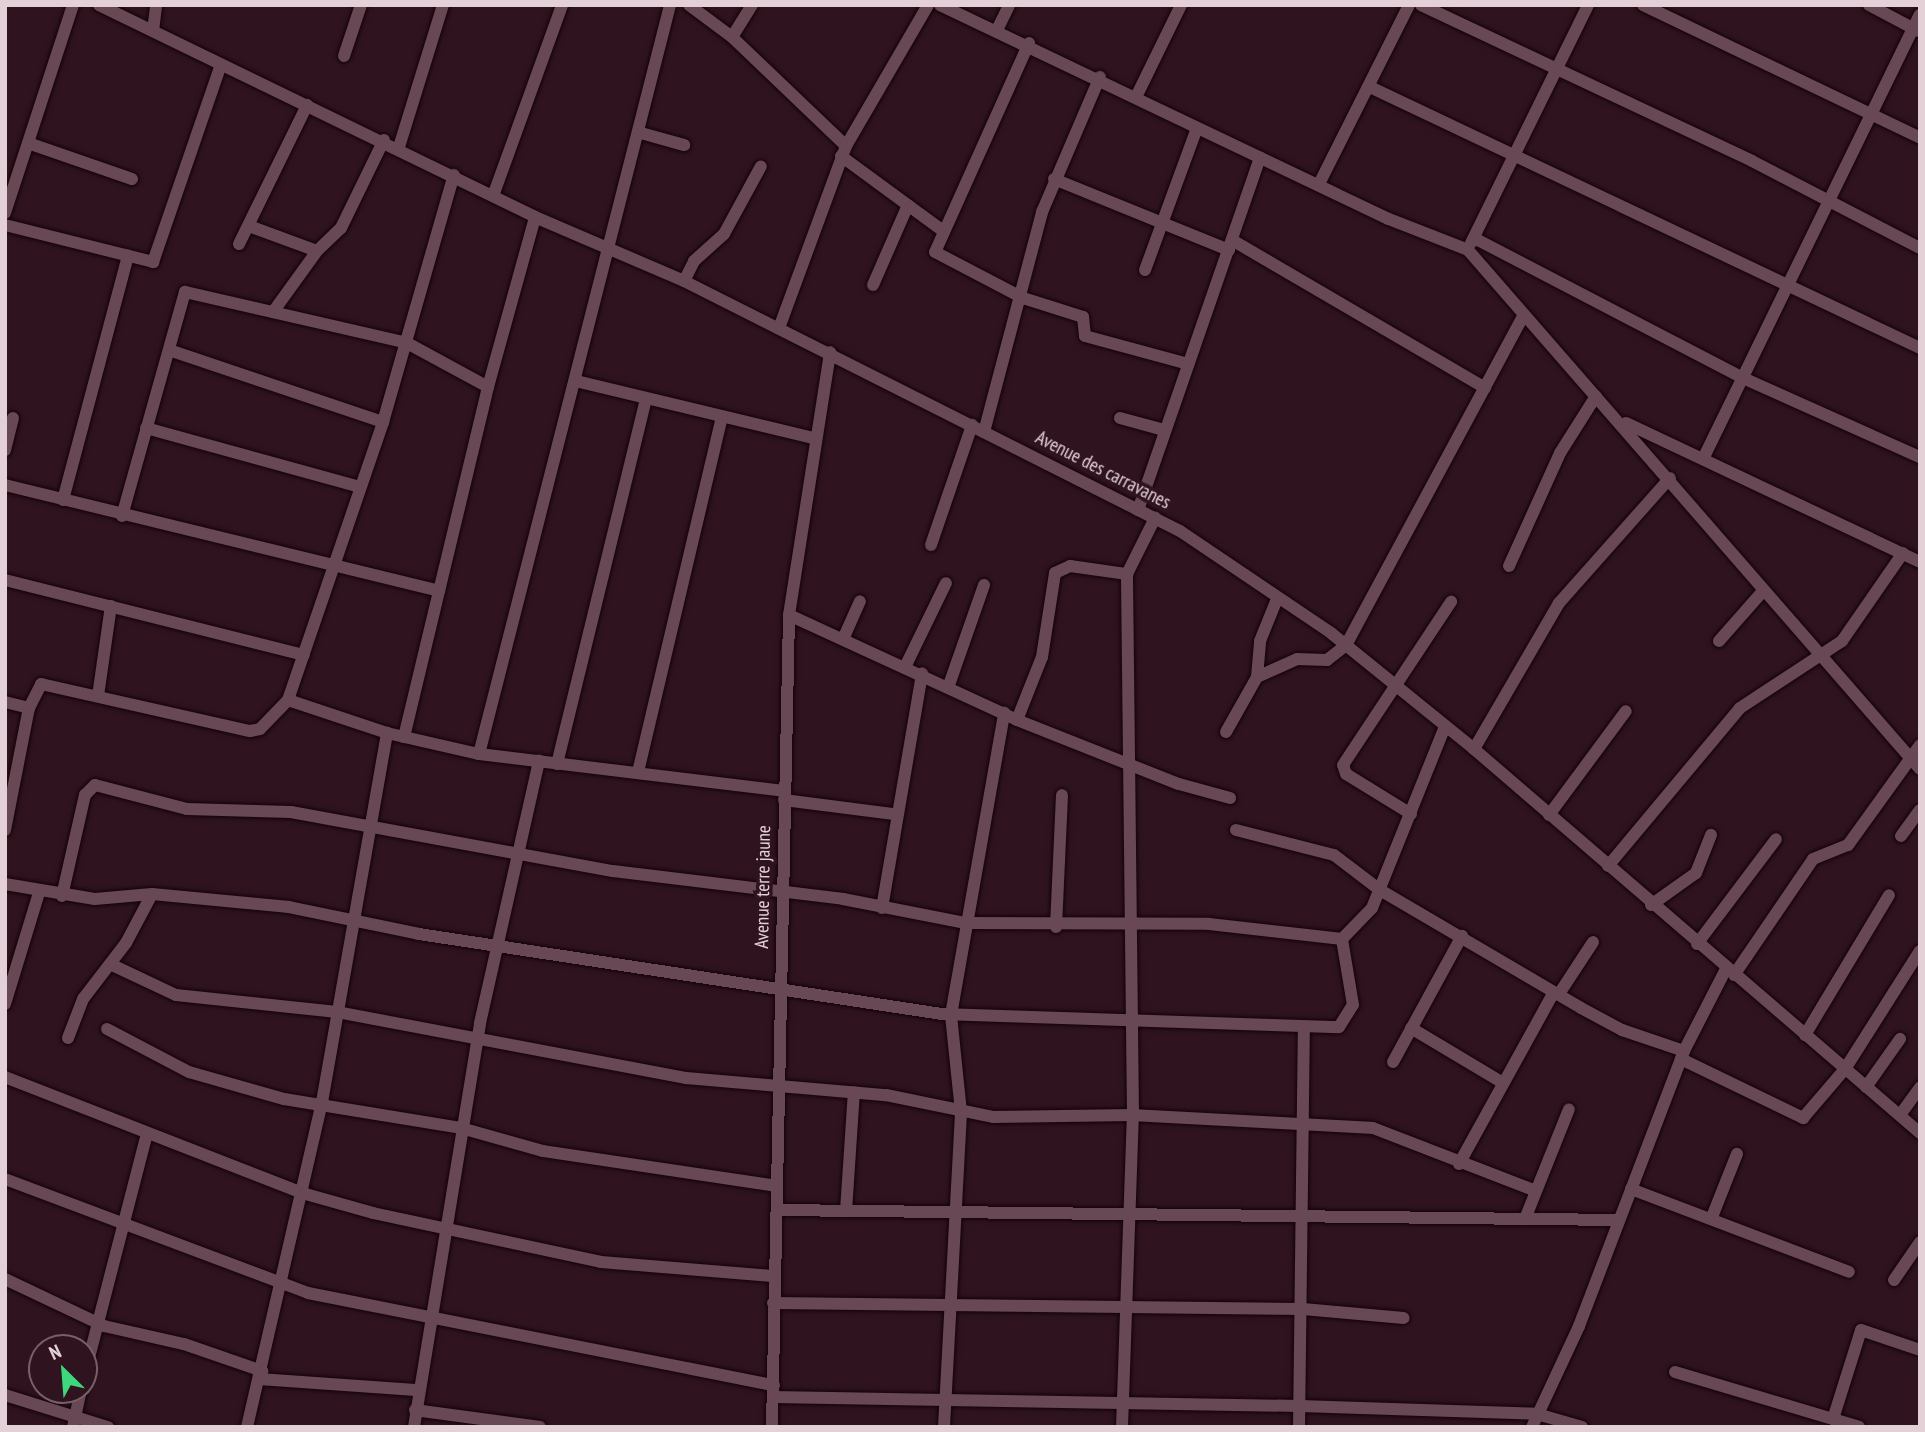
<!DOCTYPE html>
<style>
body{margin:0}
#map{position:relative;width:1925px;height:1432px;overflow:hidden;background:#2f141f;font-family:"PT Sans Narrow",sans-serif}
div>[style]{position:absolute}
.roads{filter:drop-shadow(0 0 2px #150209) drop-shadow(0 0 2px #150209)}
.minor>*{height:12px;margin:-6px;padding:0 6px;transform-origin:6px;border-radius:6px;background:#684854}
span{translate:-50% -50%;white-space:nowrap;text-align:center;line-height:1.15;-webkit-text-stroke:7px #2f141f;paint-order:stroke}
.street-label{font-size:19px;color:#e4d1d7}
.frame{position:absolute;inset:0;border:7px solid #e4d1d7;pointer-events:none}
.north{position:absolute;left:28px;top:1334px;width:70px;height:70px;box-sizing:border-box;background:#2f141f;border:2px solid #776069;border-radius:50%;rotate:335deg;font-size:19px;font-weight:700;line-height:28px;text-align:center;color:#e4d1d7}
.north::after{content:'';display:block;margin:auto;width:24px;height:32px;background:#3dd77e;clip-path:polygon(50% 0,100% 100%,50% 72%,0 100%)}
</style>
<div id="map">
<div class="roads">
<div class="minor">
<i style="left:99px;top:5px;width:485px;rotate:25.9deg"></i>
<i style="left:535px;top:217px;width:162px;rotate:23.2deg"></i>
<i style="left:684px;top:281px;width:555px;rotate:26.75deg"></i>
<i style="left:1180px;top:531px;width:182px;rotate:34deg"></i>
<i style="left:1331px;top:633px;width:184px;rotate:39deg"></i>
<i style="left:1474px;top:749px;width:589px;rotate:40.73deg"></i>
<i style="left:689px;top:5px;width:54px;rotate:36.7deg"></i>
<i style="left:732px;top:37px;width:158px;rotate:43.7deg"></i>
<i style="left:846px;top:146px;width:194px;rotate:110.2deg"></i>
<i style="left:940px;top:5px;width:497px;rotate:25.5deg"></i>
<i style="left:1389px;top:219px;width:85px;rotate:21.4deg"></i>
<i style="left:1468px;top:250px;width:688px;rotate:48.95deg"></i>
<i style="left:1421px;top:5px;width:366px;rotate:25.2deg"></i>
<i style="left:1752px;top:161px;width:189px;rotate:27.4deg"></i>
<i style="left:1643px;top:5px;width:307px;rotate:25.6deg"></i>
<i style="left:1869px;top:5px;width:55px;rotate:28deg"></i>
<i style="left:998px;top:28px;width:25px;rotate:-64deg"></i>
<i style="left:153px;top:31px;width:26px;rotate:-83deg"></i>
<i style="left:732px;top:37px;width:38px;rotate:-58deg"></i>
<i style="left:1029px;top:43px;width:229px;rotate:114.2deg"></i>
<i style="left:935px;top:252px;width:99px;rotate:27.6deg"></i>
<i style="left:1023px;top:298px;width:63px;rotate:17.6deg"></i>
<i style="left:1083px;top:317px;width:19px;rotate:84deg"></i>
<i style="left:1085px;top:336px;width:107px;rotate:15.2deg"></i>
<i style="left:344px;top:56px;width:54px;rotate:-71.6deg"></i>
<i style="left:1370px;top:87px;width:609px;rotate:25.39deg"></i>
<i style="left:1137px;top:95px;width:100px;rotate:-63.9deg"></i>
<i style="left:641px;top:133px;width:45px;rotate:15.6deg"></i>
<i style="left:28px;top:143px;width:110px;rotate:19.1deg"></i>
<i style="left:846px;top:146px;width:163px;rotate:-59.8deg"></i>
<i style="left:399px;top:147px;width:149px;rotate:-72.8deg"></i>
<i style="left:841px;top:156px;width:127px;rotate:36.3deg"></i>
<i style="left:1054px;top:179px;width:189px;rotate:22.1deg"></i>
<i style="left:1319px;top:184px;width:200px;rotate:-63.3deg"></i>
<i style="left:493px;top:196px;width:203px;rotate:-70.1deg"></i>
<i style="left:5px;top:213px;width:219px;rotate:-71.9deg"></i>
<i style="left:5px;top:225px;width:153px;rotate:14deg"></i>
<i style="left:153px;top:262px;width:206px;rotate:-71deg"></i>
<i style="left:249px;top:226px;width:72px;rotate:20.2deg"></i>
<i style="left:317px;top:251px;width:75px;rotate:125.8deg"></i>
<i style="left:1474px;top:238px;width:303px;rotate:27.5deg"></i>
<i style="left:1743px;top:378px;width:194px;rotate:24.1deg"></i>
<i style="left:1232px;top:240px;width:293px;rotate:30.3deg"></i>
<i style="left:1471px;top:243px;width:265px;rotate:-63.8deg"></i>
<i style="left:239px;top:244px;width:155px;rotate:-63.9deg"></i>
<i style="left:317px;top:251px;width:33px;rotate:-44deg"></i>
<i style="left:341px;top:228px;width:98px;rotate:-64deg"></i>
<i style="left:1145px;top:270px;width:151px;rotate:-69.9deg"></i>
<i style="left:684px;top:281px;width:22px;rotate:-63deg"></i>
<i style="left:694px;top:261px;width:40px;rotate:-42deg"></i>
<i style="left:724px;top:234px;width:77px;rotate:-61.4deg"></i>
<i style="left:873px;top:285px;width:87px;rotate:-66.4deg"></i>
<i style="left:169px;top:350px;width:226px;rotate:18.6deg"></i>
<i style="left:576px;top:381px;width:245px;rotate:13.5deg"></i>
<i style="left:1120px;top:418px;width:46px;rotate:15.3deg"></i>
<i style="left:1626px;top:423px;width:325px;rotate:25.3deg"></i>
<i style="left:146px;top:428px;width:222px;rotate:15.4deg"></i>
<i style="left:984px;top:432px;width:228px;rotate:-75.2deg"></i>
<i style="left:1042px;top:212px;width:147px;rotate:-66.8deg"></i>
<i style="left:5px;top:450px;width:33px;rotate:-76deg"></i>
<i style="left:1703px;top:459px;width:494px;rotate:-64deg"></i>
<i style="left:5px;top:485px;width:447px;rotate:13.7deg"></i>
<i style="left:63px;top:500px;width:253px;rotate:-75.1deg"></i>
<i style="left:1138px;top:510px;width:373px;rotate:-70.9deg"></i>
<i style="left:122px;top:516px;width:233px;rotate:-74.3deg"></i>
<i style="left:185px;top:292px;width:228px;rotate:12.9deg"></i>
<i style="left:407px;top:343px;width:92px;rotate:28.5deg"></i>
<i style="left:931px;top:545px;width:127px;rotate:-71.1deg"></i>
<i style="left:1509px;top:566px;width:124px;rotate:-65.7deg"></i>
<i style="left:1560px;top:453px;width:67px;rotate:-57.7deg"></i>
<i style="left:5px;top:580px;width:308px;rotate:14.1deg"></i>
<i style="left:789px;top:615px;width:251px;rotate:24.7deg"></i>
<i style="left:1017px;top:720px;width:174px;rotate:21.6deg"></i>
<i style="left:1179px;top:784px;width:53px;rotate:15.4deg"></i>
<i style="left:844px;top:637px;width:39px;rotate:-66deg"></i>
<i style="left:1719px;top:641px;width:67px;rotate:-48.7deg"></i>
<i style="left:906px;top:665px;width:91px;rotate:-64deg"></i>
<i style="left:1257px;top:677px;width:44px;rotate:-24.2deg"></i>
<i style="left:1297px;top:659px;width:30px;rotate:2deg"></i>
<i style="left:1327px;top:660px;width:24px;rotate:-38deg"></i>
<i style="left:1346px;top:645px;width:375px;rotate:-61.7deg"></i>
<i style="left:949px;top:685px;width:106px;rotate:-70.7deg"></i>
<i style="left:98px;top:696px;width:91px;rotate:-81.8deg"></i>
<i style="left:288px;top:700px;width:294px;rotate:-71.1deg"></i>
<i style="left:383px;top:422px;width:257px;rotate:-74deg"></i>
<i style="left:5px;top:702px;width:25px;rotate:14deg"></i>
<i style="left:29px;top:708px;width:27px;rotate:-63deg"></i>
<i style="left:41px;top:684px;width:214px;rotate:12.7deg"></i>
<i style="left:250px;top:731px;width:10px;rotate:-11deg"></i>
<i style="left:260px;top:729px;width:40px;rotate:-46deg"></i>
<i style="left:288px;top:700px;width:104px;rotate:18.4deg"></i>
<i style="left:387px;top:733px;width:94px;rotate:12.9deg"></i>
<i style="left:479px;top:754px;width:307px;rotate:6.9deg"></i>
<i style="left:1017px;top:720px;width:68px;rotate:-68.4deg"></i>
<i style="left:1042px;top:657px;width:85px;rotate:-81.2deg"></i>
<i style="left:1055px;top:573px;width:17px;rotate:-25deg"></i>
<i style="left:1070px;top:566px;width:58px;rotate:8deg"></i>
<i style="left:1226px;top:732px;width:63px;rotate:-60.6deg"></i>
<i style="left:1257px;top:677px;width:36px;rotate:-85deg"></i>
<i style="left:1260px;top:641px;width:45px;rotate:-68deg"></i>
<i style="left:404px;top:737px;width:360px;rotate:-76.5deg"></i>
<i style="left:488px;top:387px;width:176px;rotate:-74.5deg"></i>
<i style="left:1474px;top:749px;width:169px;rotate:-59.8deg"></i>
<i style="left:1559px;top:603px;width:167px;rotate:-48.4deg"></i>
<i style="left:479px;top:754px;width:773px;rotate:-75.69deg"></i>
<i style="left:557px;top:764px;width:376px;rotate:-76.3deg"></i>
<i style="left:638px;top:772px;width:364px;rotate:-76.7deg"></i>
<i style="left:784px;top:800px;width:111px;rotate:7.3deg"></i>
<i style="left:1411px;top:814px;width:76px;rotate:-148.4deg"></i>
<i style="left:1346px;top:774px;width:9px;rotate:-108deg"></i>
<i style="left:1343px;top:765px;width:196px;rotate:-56.5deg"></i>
<i style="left:1549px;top:815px;width:129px;rotate:-53.5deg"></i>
<i style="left:5px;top:830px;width:124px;rotate:-78.9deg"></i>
<i style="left:1236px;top:830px;width:101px;rotate:14.3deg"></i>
<i style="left:1334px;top:855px;width:58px;rotate:37.3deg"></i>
<i style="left:1380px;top:890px;width:233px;rotate:30.4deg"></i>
<i style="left:1581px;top:1008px;width:47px;rotate:28.2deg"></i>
<i style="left:1622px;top:1030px;width:65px;rotate:18.7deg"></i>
<i style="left:1901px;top:836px;width:32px;rotate:-54deg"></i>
<i style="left:1608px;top:866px;width:206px;rotate:-50.1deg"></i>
<i style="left:1740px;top:708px;width:122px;rotate:-33.3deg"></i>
<i style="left:1842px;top:641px;width:107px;rotate:-55.3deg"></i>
<i style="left:5px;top:884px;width:91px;rotate:9.5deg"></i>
<i style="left:95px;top:899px;width:57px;rotate:-5deg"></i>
<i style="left:152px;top:894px;width:138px;rotate:5.4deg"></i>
<i style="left:289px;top:907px;width:133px;rotate:11.7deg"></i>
<i style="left:419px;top:934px;width:529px;rotate:8.7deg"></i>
<i style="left:942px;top:1014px;width:397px;rotate:1.9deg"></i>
<i style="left:1339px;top:1027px;width:26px;rotate:-58deg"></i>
<i style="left:1353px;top:1005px;width:67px;rotate:-99.5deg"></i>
<i style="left:1342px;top:939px;width:43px;rotate:-45.9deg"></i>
<i style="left:1372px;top:908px;width:196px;rotate:-68.1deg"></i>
<i style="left:62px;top:896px;width:104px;rotate:-77.2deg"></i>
<i style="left:85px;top:795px;width:14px;rotate:-45deg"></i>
<i style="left:95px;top:785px;width:95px;rotate:14.6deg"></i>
<i style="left:187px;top:809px;width:104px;rotate:1.7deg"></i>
<i style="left:291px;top:812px;width:327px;rotate:10.4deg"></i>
<i style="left:613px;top:871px;width:232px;rotate:6.9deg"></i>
<i style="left:843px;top:899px;width:124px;rotate:11.1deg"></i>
<i style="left:965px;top:923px;width:244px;rotate:0.2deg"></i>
<i style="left:1209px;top:924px;width:134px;rotate:6.4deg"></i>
<i style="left:1651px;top:905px;width:55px;rotate:-35.4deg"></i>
<i style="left:1696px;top:873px;width:41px;rotate:-68.5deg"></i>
<i style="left:882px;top:908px;width:238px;rotate:-80.3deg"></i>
<i style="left:1056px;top:927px;width:132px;rotate:-87.4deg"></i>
<i style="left:1697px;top:944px;width:131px;rotate:-53deg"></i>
<i style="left:110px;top:964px;width:73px;rotate:25.2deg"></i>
<i style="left:176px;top:995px;width:162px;rotate:6deg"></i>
<i style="left:337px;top:1012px;width:355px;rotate:10.7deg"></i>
<i style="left:686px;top:1078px;width:201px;rotate:4.9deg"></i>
<i style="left:886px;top:1095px;width:109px;rotate:11.6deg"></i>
<i style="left:993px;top:1117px;width:140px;rotate:-0.8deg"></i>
<i style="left:1133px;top:1115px;width:240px;rotate:3.1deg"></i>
<i style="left:1373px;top:1128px;width:173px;rotate:21.1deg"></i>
<i style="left:1734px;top:975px;width:140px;rotate:-55.7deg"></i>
<i style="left:1813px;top:859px;width:38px;rotate:-22deg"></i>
<i style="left:1848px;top:845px;width:123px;rotate:-54.2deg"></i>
<i style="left:1559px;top:994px;width:62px;rotate:-56.8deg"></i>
<i style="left:5px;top:1004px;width:116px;rotate:-73deg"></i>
<i style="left:1411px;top:1028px;width:107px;rotate:30.9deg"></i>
<i style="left:107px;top:1029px;width:93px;rotate:27.7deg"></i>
<i style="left:189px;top:1072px;width:99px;rotate:15.9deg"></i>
<i style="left:284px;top:1099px;width:179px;rotate:9.3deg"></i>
<i style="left:461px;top:1128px;width:85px;rotate:15.7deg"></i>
<i style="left:543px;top:1151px;width:236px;rotate:8.5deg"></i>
<i style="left:1805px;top:1035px;width:163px;rotate:-59deg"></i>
<i style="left:68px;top:1038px;width:42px;rotate:-69deg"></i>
<i style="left:83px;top:999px;width:71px;rotate:-52.5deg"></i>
<i style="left:126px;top:943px;width:55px;rotate:-62deg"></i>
<i style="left:1681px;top:1059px;width:136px;rotate:25.8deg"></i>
<i style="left:1803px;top:1118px;width:65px;rotate:-49.4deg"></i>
<i style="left:1845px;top:1069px;width:140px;rotate:-57.6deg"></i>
<i style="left:1393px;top:1062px;width:144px;rotate:-61.3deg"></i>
<i style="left:5px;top:1077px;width:319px;rotate:21.3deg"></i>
<i style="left:302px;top:1193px;width:74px;rotate:15.7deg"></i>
<i style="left:373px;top:1213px;width:233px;rotate:12.1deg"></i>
<i style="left:601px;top:1262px;width:172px;rotate:4.7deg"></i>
<i style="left:1866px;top:1087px;width:59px;rotate:-54.7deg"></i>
<i style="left:1900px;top:1115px;width:34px;rotate:-54deg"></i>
<i style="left:1459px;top:1164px;width:196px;rotate:-61.1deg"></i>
<i style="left:5px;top:1179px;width:324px;rotate:20.6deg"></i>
<i style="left:308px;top:1293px;width:475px;rotate:11.2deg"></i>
<i style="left:1631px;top:1189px;width:233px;rotate:20.8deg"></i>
<i style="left:777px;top:1210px;width:841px;rotate:0.68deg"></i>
<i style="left:846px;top:1211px;width:119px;rotate:-86.2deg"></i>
<i style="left:1712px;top:1217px;width:68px;rotate:-68.4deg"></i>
<i style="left:1525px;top:1219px;width:118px;rotate:-68.2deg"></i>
<i style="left:5px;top:1279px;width:110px;rotate:25.4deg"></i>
<i style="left:104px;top:1326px;width:82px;rotate:12.7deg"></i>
<i style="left:184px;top:1344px;width:83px;rotate:19.1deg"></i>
<i style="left:1894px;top:1280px;width:46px;rotate:-55.6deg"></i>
<i style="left:773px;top:1303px;width:530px;rotate:0.65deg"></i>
<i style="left:1303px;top:1309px;width:101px;rotate:5.1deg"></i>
<i style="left:1675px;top:1372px;width:192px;rotate:16.6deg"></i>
<i style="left:84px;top:1377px;width:251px;rotate:-75.5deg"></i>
<i style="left:259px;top:1379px;width:157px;rotate:4deg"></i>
<i style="left:5px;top:1395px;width:108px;rotate:17.3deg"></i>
<i style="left:773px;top:1397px;width:527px;rotate:0.98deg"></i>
<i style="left:1300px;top:1406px;width:237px;rotate:1.9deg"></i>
<i style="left:1537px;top:1414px;width:47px;rotate:16.1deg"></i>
<i style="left:415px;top:1410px;width:126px;rotate:7.7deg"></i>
<i style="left:1833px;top:1419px;width:93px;rotate:-72.5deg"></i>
<i style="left:1861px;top:1330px;width:62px;rotate:18.7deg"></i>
<i style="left:73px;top:1427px;width:38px;rotate:-78deg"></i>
<i style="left:247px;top:1427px;width:334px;rotate:-77deg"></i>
<i style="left:322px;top:1102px;width:375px;rotate:-80deg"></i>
<i style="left:414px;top:1427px;width:409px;rotate:-80.7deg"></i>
<i style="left:480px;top:1023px;width:269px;rotate:-77.3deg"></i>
<i style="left:772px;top:1427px;width:812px;rotate:-88.8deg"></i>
<i style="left:789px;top:615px;width:266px;rotate:-81.1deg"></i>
<i style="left:944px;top:1427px;width:315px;rotate:-86.9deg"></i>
<i style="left:961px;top:1112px;width:98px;rotate:-95.9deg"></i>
<i style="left:951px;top:1015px;width:307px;rotate:-80deg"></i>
<i style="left:1122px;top:1427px;width:312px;rotate:-88deg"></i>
<i style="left:1133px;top:1115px;width:541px;rotate:-90.64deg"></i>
<i style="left:1127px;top:574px;width:63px;rotate:-63.4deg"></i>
<i style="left:1299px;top:1427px;width:400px;rotate:-89.3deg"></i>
<i style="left:1532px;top:1427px;width:111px;rotate:-65deg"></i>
<i style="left:1579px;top:1326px;width:294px;rotate:-69.1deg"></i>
<i style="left:1684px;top:1051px;width:92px;rotate:-62.9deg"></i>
</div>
</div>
<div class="street-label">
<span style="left:1103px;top:470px;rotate:27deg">Avenue des carravanes</span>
<span style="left:763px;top:887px;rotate:-89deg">Avenue terre jaune</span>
</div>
<div class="frame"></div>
<div class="north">N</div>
</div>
